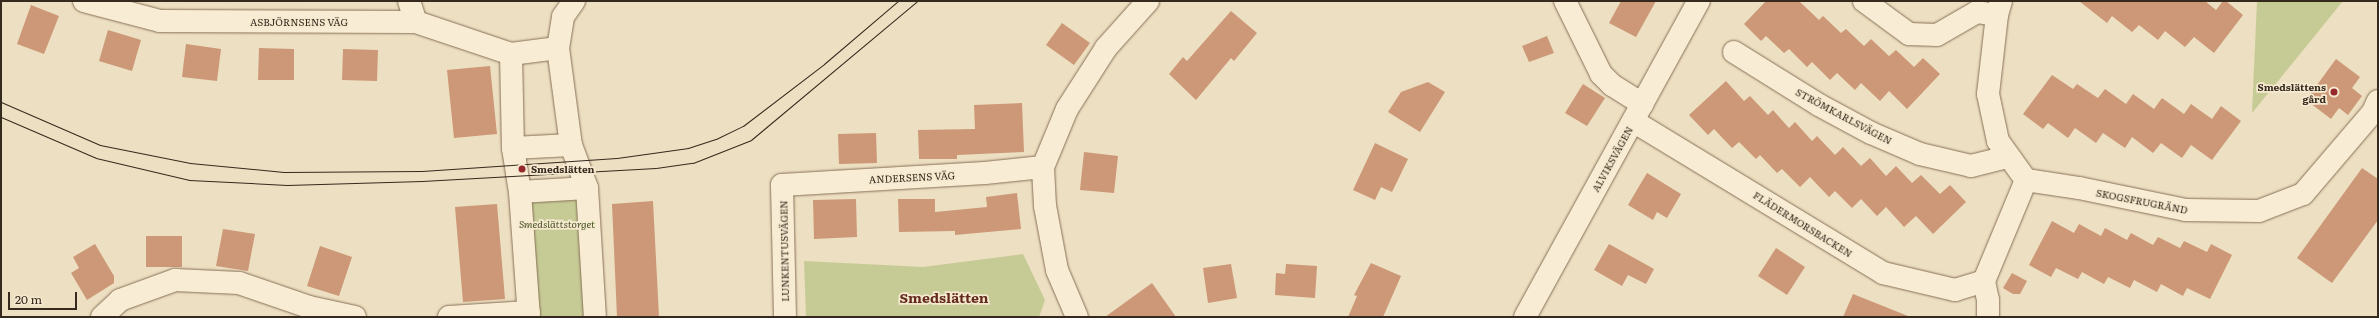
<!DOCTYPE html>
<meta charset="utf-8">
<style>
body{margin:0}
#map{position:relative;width:2379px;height:318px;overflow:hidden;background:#eddfc1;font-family:Literata,serif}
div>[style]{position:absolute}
.green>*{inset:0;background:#c6cb95}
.building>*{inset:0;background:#cc9877}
.roads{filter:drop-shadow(0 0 1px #877058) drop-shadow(0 0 1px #877058)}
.minor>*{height:22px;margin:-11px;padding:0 11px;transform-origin:11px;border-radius:11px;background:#f8edd4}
.tram>*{height:1px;margin:-0.5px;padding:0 0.5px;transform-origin:0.5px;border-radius:0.5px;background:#36291d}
.dots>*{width:11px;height:11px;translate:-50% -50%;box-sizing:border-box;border:2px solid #f5e9d0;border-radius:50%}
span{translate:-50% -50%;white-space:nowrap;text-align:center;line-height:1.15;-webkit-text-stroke:3.5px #f5e9d0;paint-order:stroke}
.street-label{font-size:10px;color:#36291d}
.poi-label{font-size:10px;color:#36291d;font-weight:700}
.right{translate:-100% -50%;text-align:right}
.left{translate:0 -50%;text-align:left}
.park-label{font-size:10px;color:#485323;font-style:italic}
.district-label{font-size:14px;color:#632a1c;font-weight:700}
.frame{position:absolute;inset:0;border:2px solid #36291d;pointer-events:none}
.scale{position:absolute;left:8px;top:292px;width:69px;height:18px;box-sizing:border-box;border:2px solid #36291d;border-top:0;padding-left:5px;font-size:12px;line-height:14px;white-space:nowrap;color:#36291d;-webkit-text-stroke:3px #f5e9d0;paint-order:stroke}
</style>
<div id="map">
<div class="green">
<i style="clip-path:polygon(2257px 1px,2343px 1px,2252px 113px)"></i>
<i style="clip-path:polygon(580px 198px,586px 317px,540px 317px,530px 201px)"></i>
<i style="clip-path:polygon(1023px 254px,1045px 300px,1039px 317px,806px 317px,804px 261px,923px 267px)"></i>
</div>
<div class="building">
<i style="clip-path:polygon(1621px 1px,1656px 1px,1636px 37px,1609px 23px)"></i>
<i style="clip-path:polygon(1766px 1px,1799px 1px,1819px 20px,1823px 16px,1841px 33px,1846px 29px,1864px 46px,1871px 39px,1889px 56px,1896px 50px,1914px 67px,1923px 58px,1940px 74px,1907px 109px,1889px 91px,1880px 101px,1861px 83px,1855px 90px,1837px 73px,1830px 80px,1812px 62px,1807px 67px,1789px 49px,1784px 53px,1766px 36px,1761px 41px,1744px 24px)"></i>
<i style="clip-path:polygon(2079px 1px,2205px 1px,2216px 10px,2223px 1px,2226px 1px,2243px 15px,2214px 53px,2194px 37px,2185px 47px,2165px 31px,2158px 40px,2139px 25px,2132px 32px,2112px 16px,2107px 23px)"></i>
<i style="clip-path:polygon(31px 5px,59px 16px,44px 54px,17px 44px)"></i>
<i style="clip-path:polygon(1231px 11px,1257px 33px,1234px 61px,1231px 58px,1196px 100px,1169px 74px,1183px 57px,1187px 61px)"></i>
<i style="clip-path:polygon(1062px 23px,1090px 43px,1074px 65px,1046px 45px)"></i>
<i style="clip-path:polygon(108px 30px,141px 40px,132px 71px,99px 61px)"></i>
<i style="clip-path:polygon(1547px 36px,1554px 53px,1529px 62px,1522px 46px)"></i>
<i style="clip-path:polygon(186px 44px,221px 49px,217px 81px,182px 77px)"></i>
<i style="clip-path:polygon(259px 48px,294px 49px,294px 80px,258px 80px)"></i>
<i style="clip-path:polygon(343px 49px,378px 50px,377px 81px,342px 80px)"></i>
<i style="clip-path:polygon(2336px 59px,2360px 77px,2352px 88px,2362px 96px,2348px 115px,2339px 108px,2331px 119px,2306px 100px)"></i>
<i style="clip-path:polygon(490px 66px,497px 134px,454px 138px,447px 70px)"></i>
<i style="clip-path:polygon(2052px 75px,2073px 89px,2077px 84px,2098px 98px,2105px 89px,2126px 104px,2133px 94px,2154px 109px,2162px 98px,2184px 114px,2191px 104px,2212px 119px,2221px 106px,2241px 121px,2212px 160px,2191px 145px,2182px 158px,2161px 143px,2153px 153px,2132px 137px,2125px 148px,2103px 133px,2096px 143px,2075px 128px,2068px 138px,2048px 123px,2043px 129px,2023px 114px)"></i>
<i style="clip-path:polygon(1726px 81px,1744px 101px,1750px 96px,1768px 115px,1773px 110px,1789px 128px,1795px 122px,1812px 141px,1817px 136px,1835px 155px,1843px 147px,1861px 166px,1870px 158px,1886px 176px,1896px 166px,1912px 183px,1921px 175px,1940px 194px,1950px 185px,1966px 202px,1933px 234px,1916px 216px,1904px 227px,1886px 207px,1877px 216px,1861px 199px,1852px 208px,1835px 191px,1829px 197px,1810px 177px,1800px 187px,1782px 169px,1777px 173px,1760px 155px,1756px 159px,1739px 142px,1732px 148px,1714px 129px,1708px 135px,1689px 115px)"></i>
<i style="clip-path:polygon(1428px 82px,1445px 92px,1420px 132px,1388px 112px,1401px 92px)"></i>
<i style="clip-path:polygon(1583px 84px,1605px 98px,1587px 126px,1565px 113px)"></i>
<i style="clip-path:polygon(1022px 103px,1024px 152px,957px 155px,957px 159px,919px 159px,918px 130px,975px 129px,974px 105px)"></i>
<i style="clip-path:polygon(876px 133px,877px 163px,839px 164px,838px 134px)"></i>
<i style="clip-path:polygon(1375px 143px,1408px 159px,1392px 192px,1381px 187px,1375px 200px,1353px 190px)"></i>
<i style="clip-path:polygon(1084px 152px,1118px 156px,1114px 193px,1080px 190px)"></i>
<i style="clip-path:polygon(2362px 168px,2378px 179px,2378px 220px,2332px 283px,2297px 258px)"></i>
<i style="clip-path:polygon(1647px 173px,1681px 194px,1667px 218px,1657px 212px,1653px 220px,1628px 205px)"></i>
<i style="clip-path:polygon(1017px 193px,1021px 229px,955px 235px,955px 231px,899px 232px,898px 199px,935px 199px,935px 212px,987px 207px,986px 197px)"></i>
<i style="clip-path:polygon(856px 199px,857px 237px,814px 239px,813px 200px)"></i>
<i style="clip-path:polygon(653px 201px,659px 317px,617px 317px,612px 204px)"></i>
<i style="clip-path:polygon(497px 204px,505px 299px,463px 302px,455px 207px)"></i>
<i style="clip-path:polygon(2052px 221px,2074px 233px,2079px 224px,2101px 236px,2105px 228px,2127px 240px,2131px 233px,2153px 245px,2158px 237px,2180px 248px,2184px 241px,2207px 252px,2211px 244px,2232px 255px,2210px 299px,2187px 288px,2183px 296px,2161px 284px,2157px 292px,2134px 280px,2130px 288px,2108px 277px,2104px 284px,2082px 272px,2078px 279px,2056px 268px,2051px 277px,2029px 265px)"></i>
<i style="clip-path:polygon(223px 229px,255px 234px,248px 271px,216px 266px)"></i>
<i style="clip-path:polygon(146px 236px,182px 236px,182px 267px,146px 267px)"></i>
<i style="clip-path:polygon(95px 244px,114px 276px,114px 283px,87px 300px,71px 273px,79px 268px,73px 257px)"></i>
<i style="clip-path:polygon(1609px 244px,1654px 269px,1646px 284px,1628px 275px,1622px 286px,1594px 270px)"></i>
<i style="clip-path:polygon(320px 246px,352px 257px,339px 296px,307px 286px)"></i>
<i style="clip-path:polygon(1776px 248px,1805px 267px,1787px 295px,1758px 276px)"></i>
<i style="clip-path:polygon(1371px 263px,1401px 276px,1383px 317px,1348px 317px,1357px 296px,1354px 295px)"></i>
<i style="clip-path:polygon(1231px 264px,1237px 298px,1208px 303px,1203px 268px)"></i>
<i style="clip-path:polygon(1286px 264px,1317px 266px,1315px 298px,1275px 295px,1276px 273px,1285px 274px)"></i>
<i style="clip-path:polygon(2012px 273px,2027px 281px,2020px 294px,2013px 294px,2003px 288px)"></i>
<i style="clip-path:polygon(1152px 283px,1176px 317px,1105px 317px)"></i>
<i style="clip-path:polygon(1853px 294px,1908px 316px,1908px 317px,1843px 317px)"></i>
</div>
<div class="roads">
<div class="minor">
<i style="left:84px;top:1px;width:79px;rotate:14.7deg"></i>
<i style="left:160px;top:21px;width:256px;rotate:0.2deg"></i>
<i style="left:416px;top:22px;width:100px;rotate:18.6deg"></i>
<i style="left:511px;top:54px;width:47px;rotate:-7.3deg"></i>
<i style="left:409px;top:1px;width:22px;rotate:72deg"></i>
<i style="left:574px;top:1px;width:19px;rotate:125deg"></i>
<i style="left:563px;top:17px;width:31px;rotate:99deg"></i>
<i style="left:558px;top:48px;width:98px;rotate:82.4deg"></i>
<i style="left:571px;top:145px;width:46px;rotate:69.6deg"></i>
<i style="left:587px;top:188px;width:129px;rotate:86.5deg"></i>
<i style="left:1565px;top:1px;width:81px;rotate:63.7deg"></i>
<i style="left:1601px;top:74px;width:16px;rotate:45deg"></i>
<i style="left:1612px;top:85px;width:36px;rotate:32deg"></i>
<i style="left:1864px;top:1px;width:56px;rotate:36.3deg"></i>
<i style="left:1909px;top:34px;width:28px;rotate:2deg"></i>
<i style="left:1937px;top:35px;width:46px;rotate:-29.9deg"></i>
<i style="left:1977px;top:12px;width:20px;rotate:9deg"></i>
<i style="left:1734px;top:52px;width:100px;rotate:31.9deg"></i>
<i style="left:1819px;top:105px;width:59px;rotate:28.3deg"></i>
<i style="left:1871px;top:133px;width:53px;rotate:23.2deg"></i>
<i style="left:1920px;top:154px;width:52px;rotate:13.2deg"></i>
<i style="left:1971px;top:166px;width:37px;rotate:-14deg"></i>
<i style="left:511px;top:54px;width:94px;rotate:88.8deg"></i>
<i style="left:513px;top:148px;width:45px;rotate:81deg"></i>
<i style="left:520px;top:192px;width:125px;rotate:85.9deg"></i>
<i style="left:1633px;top:121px;width:293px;rotate:31.3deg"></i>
<i style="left:1883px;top:273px;width:74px;rotate:13.3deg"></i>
<i style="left:1955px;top:290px;width:30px;rotate:-17deg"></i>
<i style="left:513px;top:148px;width:58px;rotate:-3deg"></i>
<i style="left:2026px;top:180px;width:54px;rotate:8.6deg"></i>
<i style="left:2079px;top:188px;width:109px;rotate:11.6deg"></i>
<i style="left:2186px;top:210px;width:73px;rotate:0.8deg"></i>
<i style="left:2259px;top:211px;width:47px;rotate:-21.1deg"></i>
<i style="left:2303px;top:194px;width:108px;rotate:-49.5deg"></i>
<i style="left:2373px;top:112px;width:12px;rotate:-66deg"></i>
<i style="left:520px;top:192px;width:67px;rotate:-3.4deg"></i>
<i style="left:102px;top:317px;width:25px;rotate:-43deg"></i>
<i style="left:120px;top:300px;width:59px;rotate:-20deg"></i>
<i style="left:175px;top:280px;width:64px;rotate:2.7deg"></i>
<i style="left:239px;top:283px;width:74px;rotate:18.9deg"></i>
<i style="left:309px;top:307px;width:47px;rotate:12.3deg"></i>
<i style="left:449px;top:317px;width:80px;rotate:-3.6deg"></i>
<i style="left:785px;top:317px;width:132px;rotate:-91.3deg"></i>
<i style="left:782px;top:185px;width:203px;rotate:-3.4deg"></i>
<i style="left:985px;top:173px;width:58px;rotate:-5.9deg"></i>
<i style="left:1077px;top:317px;width:51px;rotate:-113.1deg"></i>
<i style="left:1057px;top:270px;width:65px;rotate:-100.6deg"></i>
<i style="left:1045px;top:206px;width:39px;rotate:-93deg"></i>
<i style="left:1043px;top:167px;width:63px;rotate:-67.5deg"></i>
<i style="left:1067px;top:109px;width:72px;rotate:-57.4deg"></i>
<i style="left:1106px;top:48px;width:63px;rotate:-48.2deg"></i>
<i style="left:1525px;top:317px;width:361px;rotate:-61.2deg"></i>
<i style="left:1988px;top:317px;width:17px;rotate:-90deg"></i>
<i style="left:1988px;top:300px;width:19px;rotate:-102deg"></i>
<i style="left:1984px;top:281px;width:109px;rotate:-67.4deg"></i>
<i style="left:2026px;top:180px;width:48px;rotate:-125.7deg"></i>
<i style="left:1998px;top:141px;width:48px;rotate:-102deg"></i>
<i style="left:1988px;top:94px;width:80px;rotate:-83.5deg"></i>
<i style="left:1997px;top:15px;width:15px;rotate:-74deg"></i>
</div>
</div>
<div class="tram">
<i style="left:1px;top:102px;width:108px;rotate:23.5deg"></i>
<i style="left:100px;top:145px;width:92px;rotate:11.3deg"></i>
<i style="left:190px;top:163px;width:94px;rotate:5.5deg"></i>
<i style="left:284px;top:172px;width:138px;rotate:-0.4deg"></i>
<i style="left:422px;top:171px;width:195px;rotate:-3.8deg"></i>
<i style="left:617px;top:158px;width:72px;rotate:-8deg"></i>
<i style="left:688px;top:148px;width:29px;rotate:-18deg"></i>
<i style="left:716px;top:139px;width:30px;rotate:-26deg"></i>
<i style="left:743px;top:126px;width:102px;rotate:-37.4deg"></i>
<i style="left:824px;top:64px;width:97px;rotate:-40.4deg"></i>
<i style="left:1px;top:117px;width:103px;rotate:23.3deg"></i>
<i style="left:96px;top:158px;width:96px;rotate:13.3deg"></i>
<i style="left:189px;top:180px;width:98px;rotate:2.9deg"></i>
<i style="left:287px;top:185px;width:135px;rotate:-1.7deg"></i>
<i style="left:422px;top:181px;width:234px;rotate:-3.2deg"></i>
<i style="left:656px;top:168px;width:37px;rotate:-8deg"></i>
<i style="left:693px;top:163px;width:62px;rotate:-21.6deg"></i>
<i style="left:751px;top:140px;width:217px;rotate:-39.9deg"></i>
</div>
<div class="dots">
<i style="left:2334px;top:92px;background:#95292c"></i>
<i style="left:522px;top:169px;background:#95292c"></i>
</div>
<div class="street-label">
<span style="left:299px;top:22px">ASBJÖRNSENS VÄG</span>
<span style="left:1844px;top:116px;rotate:28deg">STRÖMKARLSVÄGEN</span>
<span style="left:1612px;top:159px;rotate:-61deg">ALVIKSVÄGEN</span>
<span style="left:912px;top:177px;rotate:-3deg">ANDERSENS VÄG</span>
<span style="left:2142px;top:201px;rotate:11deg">SKOGSFRUGRÄND</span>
<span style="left:1803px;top:224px;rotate:32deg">FLÄDERMORSBACKEN</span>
<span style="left:784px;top:251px;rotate:-91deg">LUNKENTUSVÄGEN</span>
</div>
<div class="poi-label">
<span class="right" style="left:2326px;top:92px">Smedslättens<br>gård</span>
<span class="left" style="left:531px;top:169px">Smedslätten</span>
</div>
<div class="park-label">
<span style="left:557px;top:224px">Smedslättstorget</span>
</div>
<div class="district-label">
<span style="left:944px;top:297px">Smedslätten</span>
</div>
<div class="frame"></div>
<div class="scale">20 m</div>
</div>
